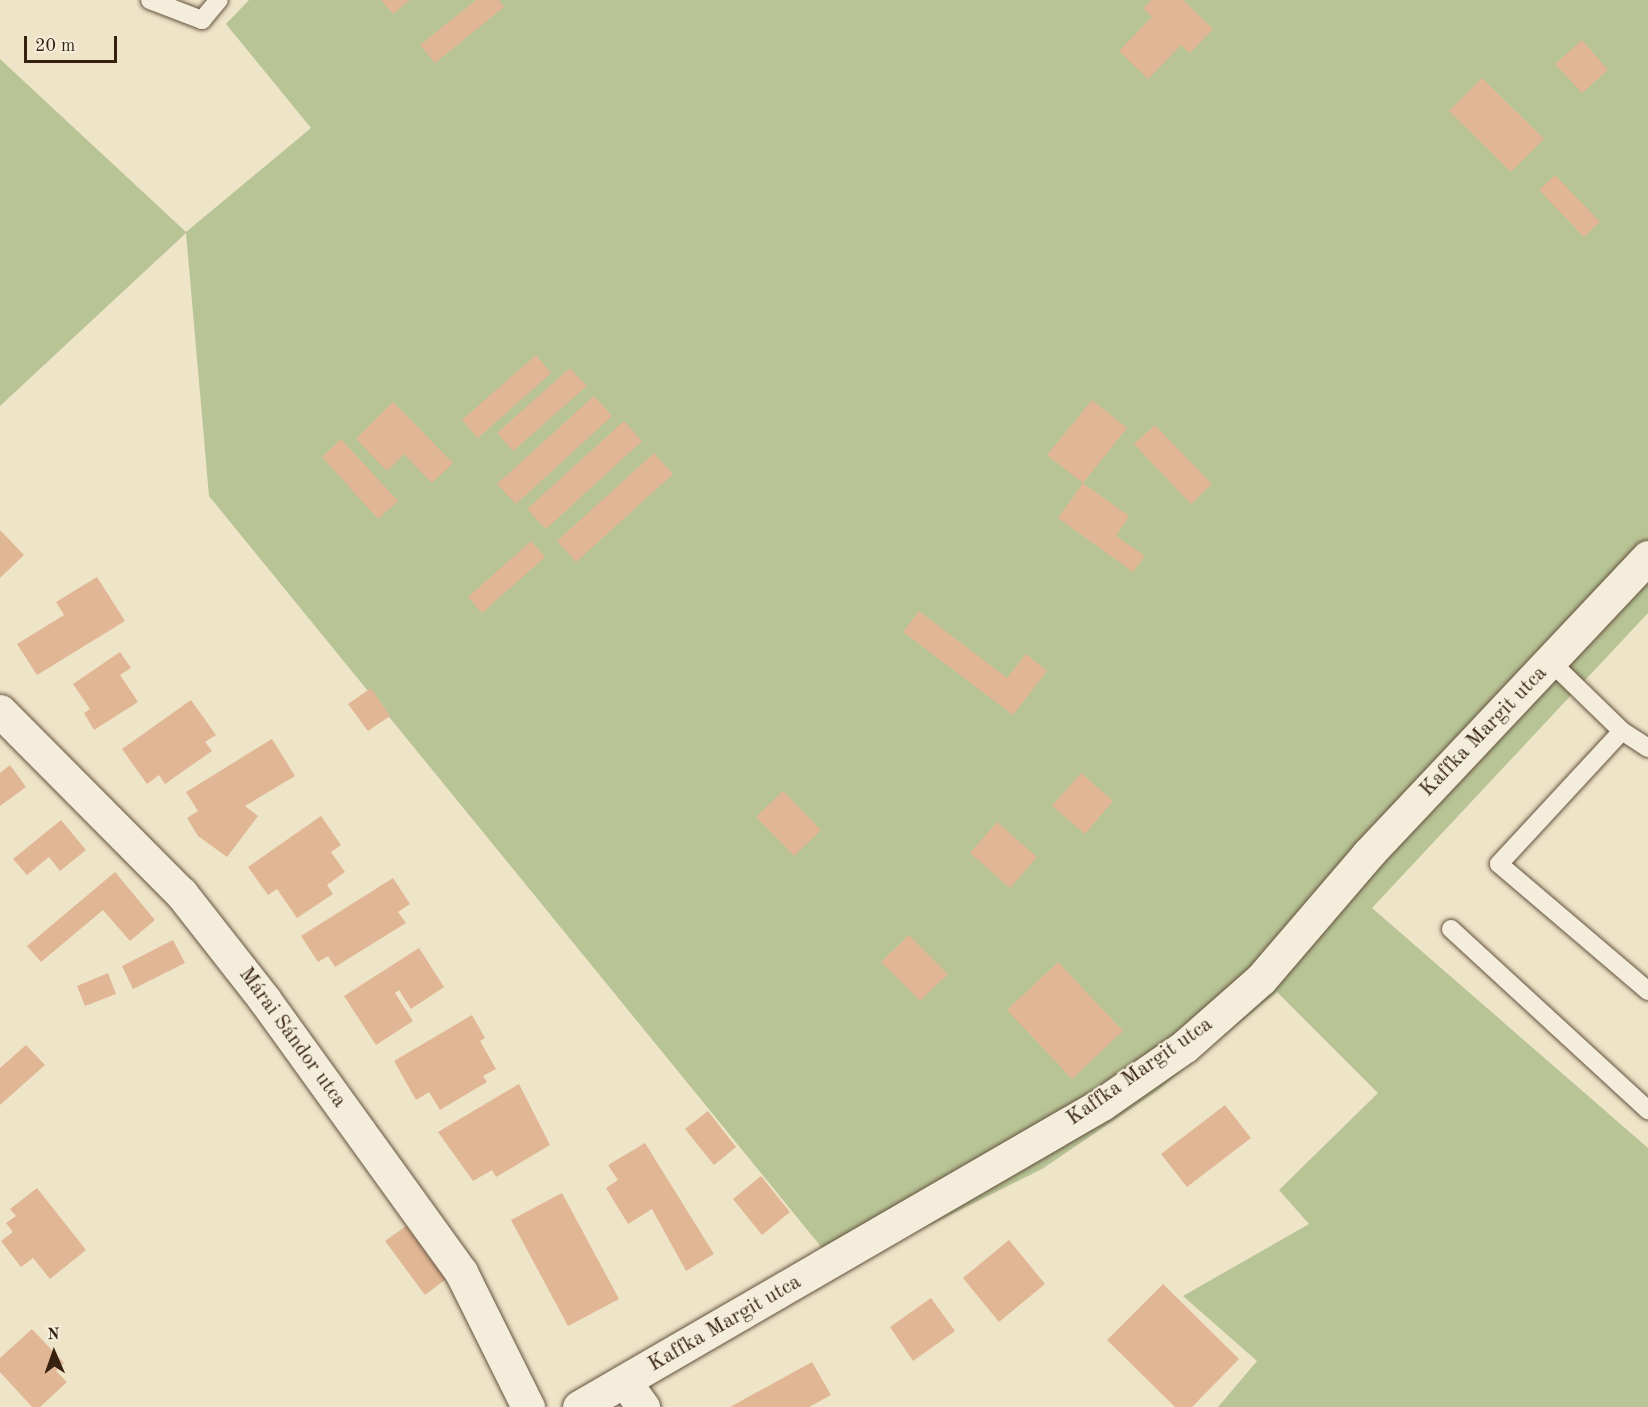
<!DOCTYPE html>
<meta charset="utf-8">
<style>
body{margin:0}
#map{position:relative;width:1648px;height:1407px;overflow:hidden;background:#eee4c8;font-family:"Old Standard TT",serif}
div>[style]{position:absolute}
.green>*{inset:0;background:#b8c496}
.building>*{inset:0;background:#e1b694}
.roads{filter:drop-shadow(0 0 2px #65523f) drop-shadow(0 0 2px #65523f)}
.lane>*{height:18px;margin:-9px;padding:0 9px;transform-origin:9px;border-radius:9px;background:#f4eddb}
.street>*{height:33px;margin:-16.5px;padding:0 16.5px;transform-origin:16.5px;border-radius:16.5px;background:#f4eddb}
.secondary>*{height:33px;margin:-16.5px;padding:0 16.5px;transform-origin:16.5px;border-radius:16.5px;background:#f4eddb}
span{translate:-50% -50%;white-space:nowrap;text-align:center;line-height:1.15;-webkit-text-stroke:4.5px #f4eddb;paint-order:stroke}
.street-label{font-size:21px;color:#372211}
.north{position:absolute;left:24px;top:1323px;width:60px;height:60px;-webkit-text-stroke:4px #f4eddb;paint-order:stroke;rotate:358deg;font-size:16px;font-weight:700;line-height:24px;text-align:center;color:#372211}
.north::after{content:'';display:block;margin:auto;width:21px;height:27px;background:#372211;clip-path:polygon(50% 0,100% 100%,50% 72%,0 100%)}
.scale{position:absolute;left:24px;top:36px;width:93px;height:27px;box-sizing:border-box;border:3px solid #372211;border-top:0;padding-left:8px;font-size:18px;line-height:21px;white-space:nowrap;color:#372211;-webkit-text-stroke:4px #f4eddb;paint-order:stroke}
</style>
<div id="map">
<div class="green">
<i style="clip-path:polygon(249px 0,1648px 0,1648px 613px,1372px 908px,1648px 1148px,1648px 1407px,1218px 1407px,1257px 1361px,1183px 1296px,1309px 1224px,1279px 1190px,1378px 1093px,1277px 992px,1157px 1091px,1042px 1169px,840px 1270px,209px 496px,186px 233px,0 406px,0 59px,186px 232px,311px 128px,226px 24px)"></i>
</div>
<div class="building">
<i style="clip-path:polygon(381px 0,410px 0,393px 14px)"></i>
<i style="clip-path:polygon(476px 0,499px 0,504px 7px,435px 63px,420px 45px)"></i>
<i style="clip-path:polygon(1151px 0,1183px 0,1213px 29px,1190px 53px,1181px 45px,1148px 79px,1119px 51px,1152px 17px,1143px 8px)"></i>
<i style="clip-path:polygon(1582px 40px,1608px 70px,1582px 93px,1555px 64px)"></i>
<i style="clip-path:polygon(1482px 78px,1544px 139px,1511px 172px,1449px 111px)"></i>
<i style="clip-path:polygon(1555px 175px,1600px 222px,1584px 237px,1539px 190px)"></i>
<i style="clip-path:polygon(536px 355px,551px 373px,478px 438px,462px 420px)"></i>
<i style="clip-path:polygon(570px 368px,587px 386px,513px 451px,497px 433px)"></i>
<i style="clip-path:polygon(594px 396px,612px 416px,516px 504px,497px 484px)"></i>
<i style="clip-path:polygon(1092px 400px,1127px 428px,1083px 483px,1129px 516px,1116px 536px,1145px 556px,1133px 572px,1058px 518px,1083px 483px,1047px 455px)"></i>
<i style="clip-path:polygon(393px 402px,453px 463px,432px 483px,404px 454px,387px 471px,356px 439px)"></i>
<i style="clip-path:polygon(624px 421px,642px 441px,546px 529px,527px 509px)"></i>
<i style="clip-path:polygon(1155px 425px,1212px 484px,1191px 504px,1134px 444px)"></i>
<i style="clip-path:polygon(341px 439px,398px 501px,378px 519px,322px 457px)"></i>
<i style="clip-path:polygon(654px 453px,673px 474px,576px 562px,557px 541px)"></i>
<i style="clip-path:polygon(0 530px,24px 555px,0 578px)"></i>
<i style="clip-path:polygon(531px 541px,545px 557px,482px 613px,468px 597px)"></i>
<i style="clip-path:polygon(97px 577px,125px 621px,37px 675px,17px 644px,64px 615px,56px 602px)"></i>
<i style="clip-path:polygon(919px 611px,1007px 678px,1026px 654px,1047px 671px,1013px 715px,903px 632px)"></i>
<i style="clip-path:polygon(120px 652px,131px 668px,120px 675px,138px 702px,94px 730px,84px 713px,90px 709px,73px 684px)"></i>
<i style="clip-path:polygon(371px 688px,390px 716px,368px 731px,348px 704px)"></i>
<i style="clip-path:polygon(191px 700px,216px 735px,205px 742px,212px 751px,165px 784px,159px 775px,147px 784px,122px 749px)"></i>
<i style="clip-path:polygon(272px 739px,295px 776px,245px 806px,258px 816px,227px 857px,198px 836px,187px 818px,198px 811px,186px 792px)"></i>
<i style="clip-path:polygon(10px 765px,26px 787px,0 806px,0 773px)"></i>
<i style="clip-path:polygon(1081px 773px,1113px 801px,1085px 834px,1052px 806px)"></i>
<i style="clip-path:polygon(783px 791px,821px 830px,794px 856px,756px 817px)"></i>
<i style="clip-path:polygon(321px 816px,341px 845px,331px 852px,345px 872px,327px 885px,333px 894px,297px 918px,277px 889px,268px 895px,248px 867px)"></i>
<i style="clip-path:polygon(61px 820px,86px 850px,60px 871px,49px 857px,27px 875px,13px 859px)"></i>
<i style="clip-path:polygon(997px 822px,1037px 857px,1010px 888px,970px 853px)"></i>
<i style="clip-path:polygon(115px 872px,155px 920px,130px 941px,103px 910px,41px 962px,27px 946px)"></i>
<i style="clip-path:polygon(393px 878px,410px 904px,398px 912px,406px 923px,335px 967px,328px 956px,318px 962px,301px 936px)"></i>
<i style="clip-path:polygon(909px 935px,948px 974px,920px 1001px,881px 962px)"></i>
<i style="clip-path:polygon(173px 940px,185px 963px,133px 989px,122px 966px)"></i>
<i style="clip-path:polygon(419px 948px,444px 987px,411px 1009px,399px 990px,395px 993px,413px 1021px,376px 1045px,344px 996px)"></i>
<i style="clip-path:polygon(1058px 962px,1123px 1031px,1072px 1079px,1007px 1010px)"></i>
<i style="clip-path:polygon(108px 973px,116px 994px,85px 1006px,77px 986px)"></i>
<i style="clip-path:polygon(472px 1015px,485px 1038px,480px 1041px,496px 1069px,483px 1076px,487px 1082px,440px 1110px,429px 1092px,416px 1100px,394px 1061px)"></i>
<i style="clip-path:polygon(26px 1045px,45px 1065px,0 1105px,0 1068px)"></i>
<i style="clip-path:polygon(519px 1084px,550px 1145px,496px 1177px,492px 1170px,473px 1181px,438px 1132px)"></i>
<i style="clip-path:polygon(1225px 1105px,1251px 1138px,1187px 1187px,1161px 1154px)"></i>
<i style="clip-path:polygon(708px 1111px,736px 1147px,714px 1165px,685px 1129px)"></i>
<i style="clip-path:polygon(645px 1143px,714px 1254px,686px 1271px,652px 1209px,628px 1224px,606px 1188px,618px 1180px,608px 1165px)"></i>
<i style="clip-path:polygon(761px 1176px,790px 1212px,762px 1235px,733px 1199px)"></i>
<i style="clip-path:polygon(37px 1188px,86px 1250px,50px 1279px,33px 1258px,21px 1267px,1px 1241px,13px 1232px,6px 1223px,16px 1216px,10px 1209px)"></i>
<i style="clip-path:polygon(562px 1193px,619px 1299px,568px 1326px,511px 1220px)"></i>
<i style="clip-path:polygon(406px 1226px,446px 1279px,425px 1295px,385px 1241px)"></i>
<i style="clip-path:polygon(1009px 1240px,1045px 1284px,999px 1322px,963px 1278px)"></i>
<i style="clip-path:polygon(1163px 1284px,1239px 1359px,1192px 1407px,1175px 1407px,1107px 1340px)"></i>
<i style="clip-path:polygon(931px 1298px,955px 1331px,913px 1361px,890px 1327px)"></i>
<i style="clip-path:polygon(32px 1329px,64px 1363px,56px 1371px,67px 1382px,40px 1407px,32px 1407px,0 1372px,0 1358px)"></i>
<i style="clip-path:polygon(812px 1362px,831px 1395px,809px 1407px,730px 1407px)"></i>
</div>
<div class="roads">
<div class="lane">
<i style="left:150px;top:0;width:56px;rotate:21deg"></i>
<i style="left:202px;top:20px;width:26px;rotate:-50deg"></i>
<i style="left:1551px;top:662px;width:99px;rotate:44.2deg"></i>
<i style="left:1622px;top:731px;width:31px;rotate:33deg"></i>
<i style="left:1622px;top:731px;width:181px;rotate:132.8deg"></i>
<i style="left:1499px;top:864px;width:196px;rotate:40.4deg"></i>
<i style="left:1451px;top:929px;width:268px;rotate:42.6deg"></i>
</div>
<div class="street">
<i style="left:0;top:711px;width:257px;rotate:45.2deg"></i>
<i style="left:181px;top:893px;width:135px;rotate:51.9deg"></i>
<i style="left:264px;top:999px;width:337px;rotate:54.2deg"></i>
<i style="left:461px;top:1272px;width:151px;rotate:63.6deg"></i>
<i style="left:625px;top:1382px;width:31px;rotate:54deg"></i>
</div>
<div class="secondary">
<i style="left:579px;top:1407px;width:604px;rotate:-30.09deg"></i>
<i style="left:1102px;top:1104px;width:101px;rotate:-34.9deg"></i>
<i style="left:1185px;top:1046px;width:101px;rotate:-41.4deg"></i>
<i style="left:1261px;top:979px;width:165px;rotate:-49.4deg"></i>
<i style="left:1368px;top:854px;width:408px;rotate:-46.7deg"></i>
</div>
</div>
<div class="street-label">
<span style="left:1484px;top:732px;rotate:-46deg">Kaffka Margit utca</span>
<span style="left:292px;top:1038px;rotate:54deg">Márai Sándor utca</span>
<span style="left:1140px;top:1072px;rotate:-35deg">Kaffka Margit utca</span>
<span style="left:725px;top:1324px;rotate:-30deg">Kaffka Margit utca</span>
</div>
<div class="north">N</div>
<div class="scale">20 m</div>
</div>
